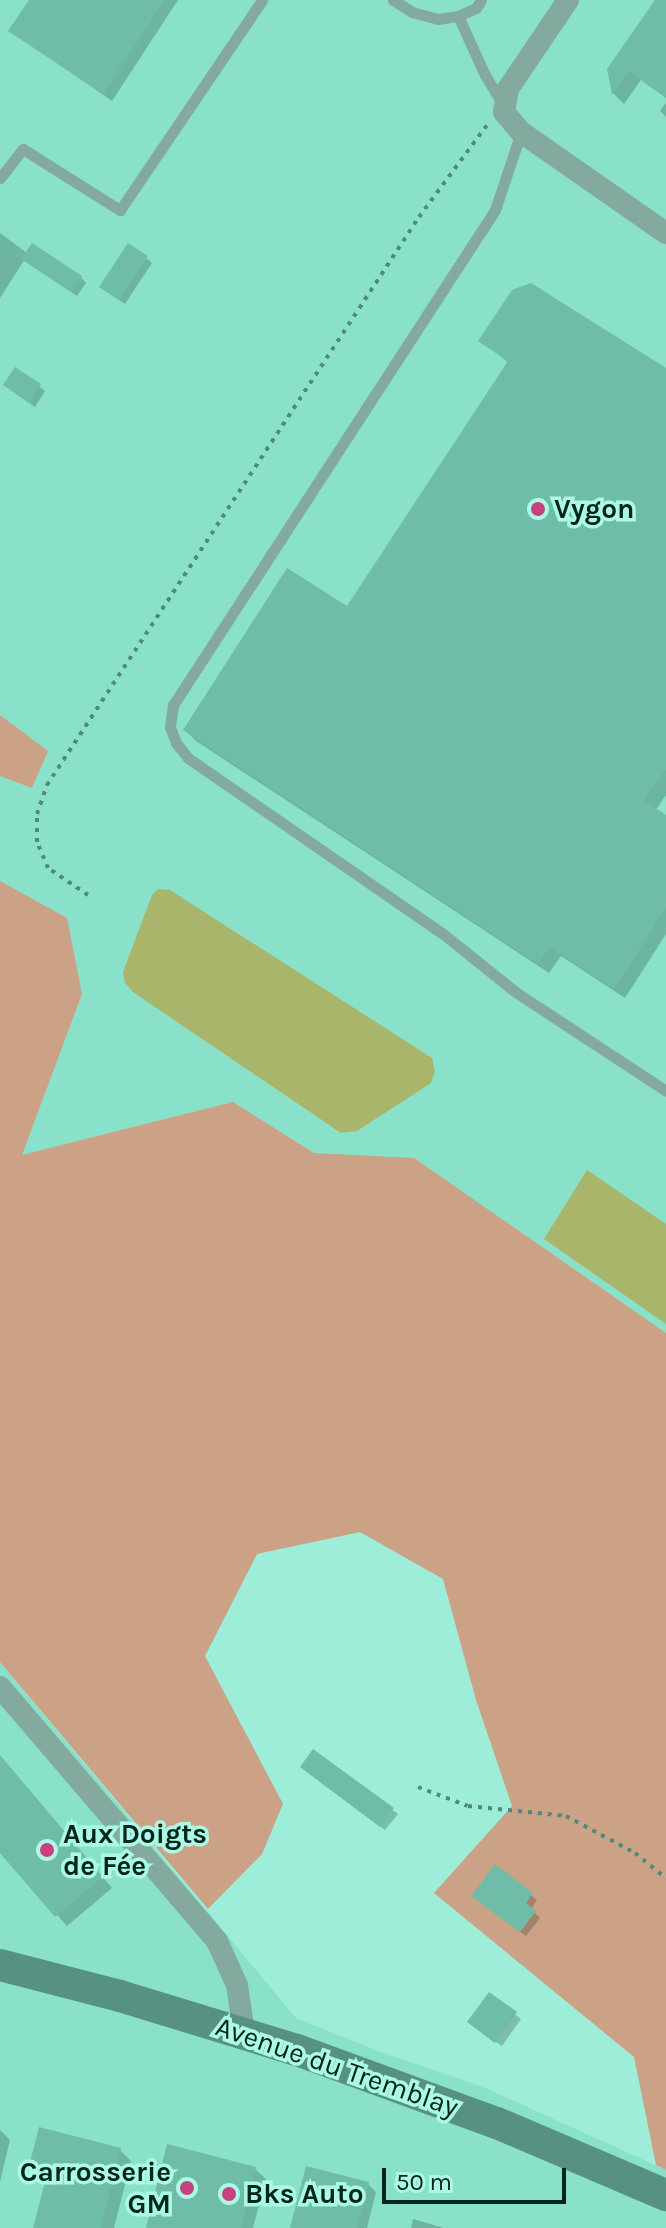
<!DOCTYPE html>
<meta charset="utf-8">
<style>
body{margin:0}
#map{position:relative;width:666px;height:2228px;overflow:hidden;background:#9eedd8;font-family:Karla,sans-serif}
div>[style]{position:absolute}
.built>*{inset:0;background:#89e1ca}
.green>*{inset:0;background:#cca286}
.water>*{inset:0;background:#aab56c}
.shadow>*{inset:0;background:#0003}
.building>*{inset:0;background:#6fbca8}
.path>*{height:4px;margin-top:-2px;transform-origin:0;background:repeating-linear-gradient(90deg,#51897b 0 4px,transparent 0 10px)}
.service>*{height:11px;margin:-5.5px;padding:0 5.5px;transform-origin:5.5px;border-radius:5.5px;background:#84aa9f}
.minor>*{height:22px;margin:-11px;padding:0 11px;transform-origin:11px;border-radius:11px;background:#84aa9f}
.secondary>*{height:32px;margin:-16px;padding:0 16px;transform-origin:16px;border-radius:16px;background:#579182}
.dots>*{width:22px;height:22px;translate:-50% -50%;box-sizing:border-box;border:4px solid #abfae5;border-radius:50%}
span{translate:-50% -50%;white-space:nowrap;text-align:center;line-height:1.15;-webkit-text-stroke:7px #abfae5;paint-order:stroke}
.poi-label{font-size:28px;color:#03251d;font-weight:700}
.left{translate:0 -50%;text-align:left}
.right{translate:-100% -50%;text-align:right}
.street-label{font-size:28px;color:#03251d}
.scale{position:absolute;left:382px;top:2168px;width:184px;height:36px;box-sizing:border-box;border:4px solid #03251d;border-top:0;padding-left:10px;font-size:24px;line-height:28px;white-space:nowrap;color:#03251d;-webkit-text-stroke:6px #abfae5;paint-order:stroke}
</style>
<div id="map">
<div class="built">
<i style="clip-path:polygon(0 0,666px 0,666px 1437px,0 1210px)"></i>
<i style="clip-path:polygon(0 1662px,296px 2018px,381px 2052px,483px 2087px,666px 2170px,666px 2228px,0 2228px)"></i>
</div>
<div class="green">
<i style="clip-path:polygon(0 715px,48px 751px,32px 788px,0 776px)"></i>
<i style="clip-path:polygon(0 881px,67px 918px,82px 994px,22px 1155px,233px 1102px,314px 1153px,414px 1158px,666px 1333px,666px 2170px,656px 2165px,634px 2057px,434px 1893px,512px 1806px,476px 1700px,443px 1579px,360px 1532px,257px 1554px,205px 1656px,283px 1804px,262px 1854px,208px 1909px,0 1662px)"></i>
</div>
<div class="water">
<i style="clip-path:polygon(158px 889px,170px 890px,432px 1058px,435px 1071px,431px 1083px,357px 1131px,341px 1133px,133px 992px,125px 983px,123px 972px,152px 895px)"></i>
<i style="clip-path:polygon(587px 1170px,666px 1224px,666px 1324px,544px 1239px)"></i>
</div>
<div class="shadow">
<i style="clip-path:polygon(31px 0,178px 0,112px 101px,11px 31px)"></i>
<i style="clip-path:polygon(658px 0,666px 0,666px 98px,641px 80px,624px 104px,614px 94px,610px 69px)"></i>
<i style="clip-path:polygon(666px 103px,666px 117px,660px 111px)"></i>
<i style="clip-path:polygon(0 233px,27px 253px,81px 277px,86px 283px,77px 296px,25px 259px,0 298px)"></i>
<i style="clip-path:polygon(146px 258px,152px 263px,125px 304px,107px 292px)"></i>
<i style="clip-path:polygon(525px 285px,537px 287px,666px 371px,666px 795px,655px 811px,666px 818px,666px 934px,625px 998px,561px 956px,549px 973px,196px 741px,185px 730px,347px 609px,509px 363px,481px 341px,513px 292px)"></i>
<i style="clip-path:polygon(16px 370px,45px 391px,35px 407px,11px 390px)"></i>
<i style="clip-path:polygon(313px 1752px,398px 1814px,385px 1830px,307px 1772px)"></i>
<i style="clip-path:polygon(0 1756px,112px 1888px,67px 1926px,0 1850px)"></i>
<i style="clip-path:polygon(495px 1867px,537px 1900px,531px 1909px,540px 1918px,526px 1936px,479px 1901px)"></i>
<i style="clip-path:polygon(490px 1995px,521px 2019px,502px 2046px,475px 2027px)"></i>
<i style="clip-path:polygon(0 2130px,10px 2140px,0 2182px)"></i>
<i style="clip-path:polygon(120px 2150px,131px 2161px,114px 2228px,35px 2228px,47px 2181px,30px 2169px)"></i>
<i style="clip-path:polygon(255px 2169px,266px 2179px,253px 2228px,148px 2228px)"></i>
<i style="clip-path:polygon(368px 2184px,376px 2192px,367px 2228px,292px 2228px)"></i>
<i style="clip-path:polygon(413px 2219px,444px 2228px,411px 2228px)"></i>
</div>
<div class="building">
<i style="clip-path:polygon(29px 0,165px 0,103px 94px,8px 31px)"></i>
<i style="clip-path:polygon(655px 0,666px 0,666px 97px,629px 71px,612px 95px,607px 69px)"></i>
<i style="clip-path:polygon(32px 243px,82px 276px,71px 292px,21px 259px)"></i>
<i style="clip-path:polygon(128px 243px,148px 256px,119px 300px,99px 287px)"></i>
<i style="clip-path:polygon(531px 283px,666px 368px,666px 769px,644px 801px,666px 815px,666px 908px,614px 989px,550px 947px,538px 964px,183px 730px,287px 568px,347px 606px,508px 361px,478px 341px,512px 290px)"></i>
<i style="clip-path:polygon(15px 367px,41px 384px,29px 403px,3px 385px)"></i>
<i style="clip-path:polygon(313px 1749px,394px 1808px,380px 1827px,300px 1767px)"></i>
<i style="clip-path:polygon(0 1755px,103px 1877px,55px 1917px,0 1853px)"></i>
<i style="clip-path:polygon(495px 1864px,533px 1893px,526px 1903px,536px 1911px,520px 1932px,471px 1896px)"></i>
<i style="clip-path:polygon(489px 1992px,517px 2012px,495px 2043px,467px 2022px)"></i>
<i style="clip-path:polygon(39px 2127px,121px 2148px,101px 2228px,33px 2228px,47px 2174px,28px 2170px)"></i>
<i style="clip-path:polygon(167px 2144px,256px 2167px,241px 2228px,146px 2228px)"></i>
<i style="clip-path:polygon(306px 2166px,369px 2182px,357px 2228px,290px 2228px)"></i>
</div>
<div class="path">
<i style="left:88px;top:895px;width:48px;rotate:-146deg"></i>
<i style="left:48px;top:868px;width:28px;rotate:-113deg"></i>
<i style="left:37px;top:842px;width:28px;rotate:-90deg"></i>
<i style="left:37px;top:814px;width:31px;rotate:-71deg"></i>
<i style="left:47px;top:785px;width:679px;rotate:-56.78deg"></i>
<i style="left:419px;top:217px;width:114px;rotate:-53.5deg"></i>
<i style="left:418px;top:1787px;width:53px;rotate:20.8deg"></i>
<i style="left:468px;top:1806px;width:99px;rotate:5.8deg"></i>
<i style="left:566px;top:1816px;width:78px;rotate:28.2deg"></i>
<i style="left:635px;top:1853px;width:40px;rotate:39deg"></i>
</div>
<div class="service">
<i style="left:393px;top:0;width:22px;rotate:32deg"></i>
<i style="left:412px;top:12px;width:27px;rotate:15deg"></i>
<i style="left:438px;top:19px;width:20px;rotate:-9deg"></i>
<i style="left:458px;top:16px;width:20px;rotate:-24deg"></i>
<i style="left:476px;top:8px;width:9px;rotate:-58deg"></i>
<i style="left:458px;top:16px;width:65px;rotate:65.4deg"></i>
<i style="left:485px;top:75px;width:33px;rotate:59deg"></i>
<i style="left:521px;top:132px;width:82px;rotate:108.4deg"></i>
<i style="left:495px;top:210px;width:591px;rotate:123.04deg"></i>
<i style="left:173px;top:705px;width:22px;rotate:98deg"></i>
<i style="left:170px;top:727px;width:17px;rotate:69deg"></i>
<i style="left:176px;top:743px;width:19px;rotate:51deg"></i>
<i style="left:188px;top:758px;width:308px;rotate:34.6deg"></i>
<i style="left:442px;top:933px;width:96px;rotate:38.7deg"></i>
<i style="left:517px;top:993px;width:178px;rotate:33.3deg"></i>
<i style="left:0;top:178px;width:37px;rotate:-52deg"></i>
<i style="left:23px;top:149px;width:115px;rotate:32.2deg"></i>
<i style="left:120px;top:210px;width:254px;rotate:-55.9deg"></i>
</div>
<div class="minor">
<i style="left:568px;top:0;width:107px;rotate:124deg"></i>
<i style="left:508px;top:89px;width:23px;rotate:100deg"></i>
<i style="left:504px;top:112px;width:26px;rotate:50deg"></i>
<i style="left:521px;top:132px;width:177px;rotate:34.9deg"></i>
<i style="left:0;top:1687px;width:334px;rotate:49.5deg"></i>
<i style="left:217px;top:1941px;width:48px;rotate:65.6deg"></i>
<i style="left:237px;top:1985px;width:49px;rotate:81.7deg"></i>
</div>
<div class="secondary">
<i style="left:0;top:1965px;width:124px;rotate:14.5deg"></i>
<i style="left:120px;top:1996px;width:185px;rotate:17deg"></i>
<i style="left:297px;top:2050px;width:213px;rotate:20.1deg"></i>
<i style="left:497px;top:2123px;width:184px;rotate:23.1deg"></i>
</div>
<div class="dots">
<i style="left:538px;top:509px;background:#c8407f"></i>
<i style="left:47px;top:1850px;background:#c8407f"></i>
<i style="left:187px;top:2188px;background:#c8407f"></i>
<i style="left:229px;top:2194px;background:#c8407f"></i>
</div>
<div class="poi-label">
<span class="left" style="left:554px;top:509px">Vygon</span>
<span class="left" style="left:63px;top:1850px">Aux Doigts<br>de Fée</span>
<span class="right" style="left:171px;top:2188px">Carrosserie<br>GM</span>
<span class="left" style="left:245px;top:2194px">Bks Auto</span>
</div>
<div class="street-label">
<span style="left:337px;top:2067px;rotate:19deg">Avenue du Tremblay</span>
</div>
<div class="scale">50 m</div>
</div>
